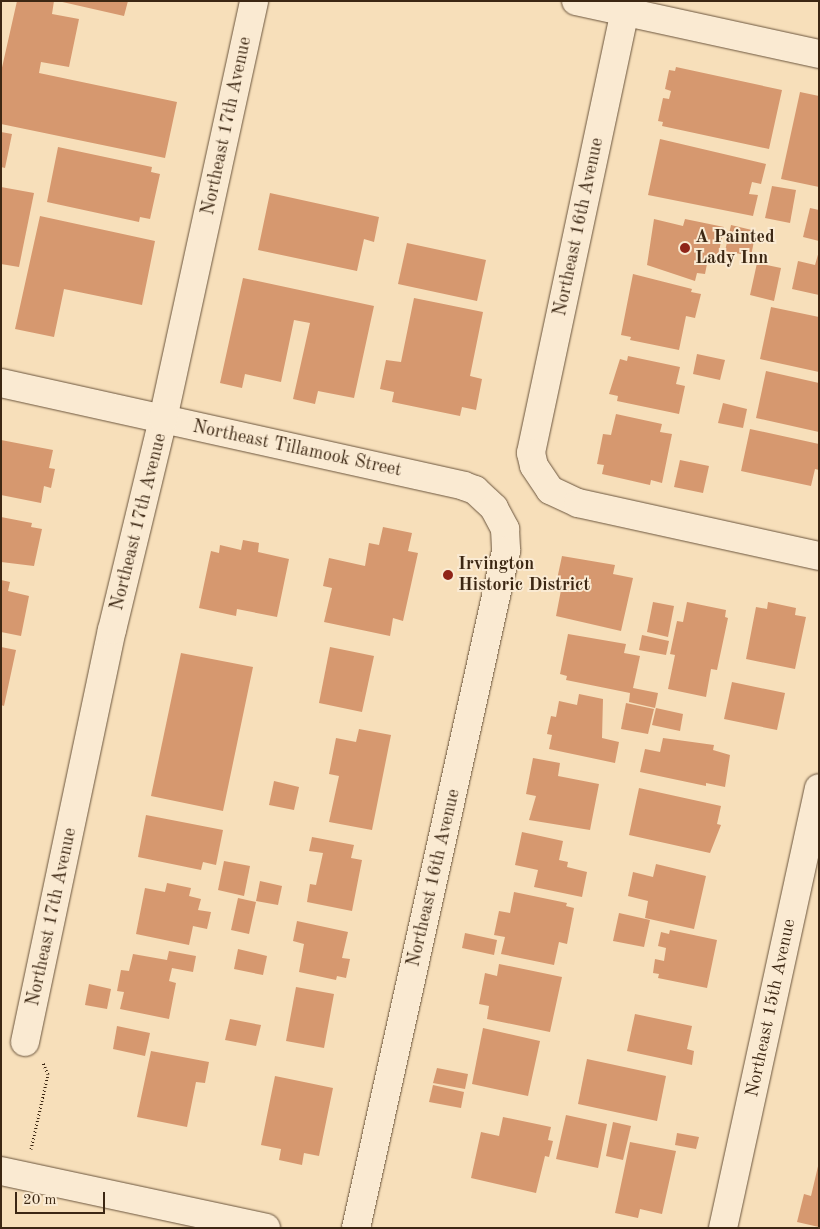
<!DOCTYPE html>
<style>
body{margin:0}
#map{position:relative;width:820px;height:1229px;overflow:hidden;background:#f7dfba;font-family:"Old Standard TT",serif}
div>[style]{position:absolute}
.building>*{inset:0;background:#d6986f}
.path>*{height:3px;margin-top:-1.5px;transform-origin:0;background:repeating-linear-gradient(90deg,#3c2713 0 1px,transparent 0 3.5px)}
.roads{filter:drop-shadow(0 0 1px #6b553d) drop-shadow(0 0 1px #6b553d)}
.minor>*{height:28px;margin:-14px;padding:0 14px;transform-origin:14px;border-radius:14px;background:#faead2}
.dots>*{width:14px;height:14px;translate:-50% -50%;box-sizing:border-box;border:2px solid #faead2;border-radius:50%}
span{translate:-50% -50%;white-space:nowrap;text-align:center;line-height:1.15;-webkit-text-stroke:4px #faead2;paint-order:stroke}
.street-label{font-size:18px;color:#3c2713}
.poi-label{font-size:18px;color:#3c2713;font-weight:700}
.left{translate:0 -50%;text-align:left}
.frame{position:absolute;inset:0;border:2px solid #3c2713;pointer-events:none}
.scale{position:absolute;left:15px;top:1192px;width:90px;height:22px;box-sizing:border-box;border:2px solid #3c2713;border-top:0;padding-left:6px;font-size:15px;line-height:18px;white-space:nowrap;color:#3c2713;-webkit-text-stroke:4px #faead2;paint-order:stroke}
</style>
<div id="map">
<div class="building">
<i style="clip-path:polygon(17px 1px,54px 1px,52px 14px,79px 19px,69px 67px,41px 62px,39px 73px,177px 102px,165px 158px,1px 124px,1px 72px)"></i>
<i style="clip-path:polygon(58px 1px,128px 1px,124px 16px)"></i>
<i style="clip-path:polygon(676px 67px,782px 90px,769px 149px,662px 126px,663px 122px,658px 121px,663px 98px,669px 99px,671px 91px,665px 89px,669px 70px,675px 71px)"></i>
<i style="clip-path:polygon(800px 92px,819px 96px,819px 187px,781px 179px)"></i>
<i style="clip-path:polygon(1px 132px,12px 134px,5px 168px,1px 167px)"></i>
<i style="clip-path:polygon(660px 139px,766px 164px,761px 184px,752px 182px,749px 194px,758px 195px,753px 216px,648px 195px)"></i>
<i style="clip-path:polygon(58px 147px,152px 167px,151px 172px,160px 174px,150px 219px,140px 217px,139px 222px,47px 202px)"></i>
<i style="clip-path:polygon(772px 186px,796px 190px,790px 223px,765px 218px)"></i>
<i style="clip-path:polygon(1px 187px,34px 193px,19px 267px,1px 264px)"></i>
<i style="clip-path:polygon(270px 193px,379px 217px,374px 242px,364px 239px,357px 271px,258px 250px)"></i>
<i style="clip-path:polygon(810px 208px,819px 210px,819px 241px,803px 237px)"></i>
<i style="clip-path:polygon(40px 216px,155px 241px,142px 305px,64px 289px,54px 337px,15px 329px)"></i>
<i style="clip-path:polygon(654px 219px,683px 226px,685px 219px,724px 227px,717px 261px,708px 259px,705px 274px,697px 273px,695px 281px,647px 265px)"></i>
<i style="clip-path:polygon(731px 225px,756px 231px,751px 256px,725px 251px)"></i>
<i style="clip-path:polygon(407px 243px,486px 260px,477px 301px,398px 284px)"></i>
<i style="clip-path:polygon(819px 251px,819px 295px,792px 289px,798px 261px,815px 265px)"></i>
<i style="clip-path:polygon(757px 263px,781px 268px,774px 301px,750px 295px)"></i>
<i style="clip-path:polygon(633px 274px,692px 289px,691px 292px,701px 294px,695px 318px,686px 316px,679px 350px,630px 340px,631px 337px,621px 335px)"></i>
<i style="clip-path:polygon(243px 278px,374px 306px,354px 398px,318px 391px,315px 404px,293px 399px,310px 323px,294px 320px,281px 382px,245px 374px,242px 388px,220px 383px)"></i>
<i style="clip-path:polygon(414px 298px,483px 312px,470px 376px,482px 379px,476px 410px,462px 407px,460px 416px,392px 402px,394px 392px,380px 389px,386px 360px,401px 362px)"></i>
<i style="clip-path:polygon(771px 307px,819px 317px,819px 372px,760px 359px)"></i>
<i style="clip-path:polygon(697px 354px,725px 360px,720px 380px,693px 374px)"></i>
<i style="clip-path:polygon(628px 356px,680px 367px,676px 384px,685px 386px,679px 414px,617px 401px,618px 396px,609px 394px,620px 359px,627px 361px)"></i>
<i style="clip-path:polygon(766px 371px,819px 383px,819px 432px,756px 418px)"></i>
<i style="clip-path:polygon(723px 403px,747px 409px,743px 428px,718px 423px)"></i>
<i style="clip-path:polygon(616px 414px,662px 424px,660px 432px,672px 434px,662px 483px,651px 480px,650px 485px,602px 474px,604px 465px,597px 464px,603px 434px,611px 435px)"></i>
<i style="clip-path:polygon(750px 429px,819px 444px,819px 470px,815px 469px,811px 486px,741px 471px)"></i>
<i style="clip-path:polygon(1px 440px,53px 450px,49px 468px,55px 469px,51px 488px,44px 486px,41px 503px,1px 495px)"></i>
<i style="clip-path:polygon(680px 460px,709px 466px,703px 493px,674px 487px)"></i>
<i style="clip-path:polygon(1px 517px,32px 523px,31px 527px,42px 529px,34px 566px,1px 562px)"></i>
<i style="clip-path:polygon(383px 527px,412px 533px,408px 551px,418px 553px,403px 621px,393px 618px,390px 636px,324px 622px,332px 588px,323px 586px,329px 558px,365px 566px,369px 543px,379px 545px)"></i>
<i style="clip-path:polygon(243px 540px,259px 543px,258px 552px,289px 559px,277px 617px,237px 609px,236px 616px,199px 608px,211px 551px,219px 553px,220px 545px,241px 550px)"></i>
<i style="clip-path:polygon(562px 556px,615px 565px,613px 574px,633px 578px,621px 631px,556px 616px,562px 585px,556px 584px)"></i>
<i style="clip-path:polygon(1px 580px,10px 582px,8px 591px,29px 596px,21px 636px,1px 632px)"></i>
<i style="clip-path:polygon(653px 602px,674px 606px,668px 637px,647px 632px)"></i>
<i style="clip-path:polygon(687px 602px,726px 610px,725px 617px,728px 618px,717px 670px,711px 669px,706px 697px,668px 689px,675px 655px,670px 654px,677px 621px,683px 622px)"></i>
<i style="clip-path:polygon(768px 602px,796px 608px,795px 615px,806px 617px,795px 669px,746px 659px,756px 607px,767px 609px)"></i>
<i style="clip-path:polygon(568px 634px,626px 644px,624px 653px,640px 656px,633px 688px,658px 693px,655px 708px,629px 702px,630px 693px,566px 680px,567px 676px,560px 674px)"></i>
<i style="clip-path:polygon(642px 635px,669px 641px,666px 655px,639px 650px)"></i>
<i style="clip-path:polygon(1px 647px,16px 650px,4px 706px,1px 705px)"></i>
<i style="clip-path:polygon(330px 647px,374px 656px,362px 712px,319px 703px)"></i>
<i style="clip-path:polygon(181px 653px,253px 667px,223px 811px,151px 796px)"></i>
<i style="clip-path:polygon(732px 682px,785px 693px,777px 730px,724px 719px)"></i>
<i style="clip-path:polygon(579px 694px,603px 699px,602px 738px,619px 742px,615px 763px,549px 749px,552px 735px,547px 734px,551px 716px,556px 717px,559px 701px,577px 705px)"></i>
<i style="clip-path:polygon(626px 703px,654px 709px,648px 734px,621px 729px)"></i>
<i style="clip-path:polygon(656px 708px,683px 714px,680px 731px,652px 725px)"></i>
<i style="clip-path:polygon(359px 729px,391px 735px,372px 830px,329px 822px,339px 776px,329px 774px,336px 738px,356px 742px)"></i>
<i style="clip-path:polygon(663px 738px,714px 745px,713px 750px,730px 755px,725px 787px,706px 783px,706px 786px,640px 772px,645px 749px,660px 752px)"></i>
<i style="clip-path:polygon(533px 758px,560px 763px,558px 776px,599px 784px,590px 830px,529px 820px,536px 796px,526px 794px)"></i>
<i style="clip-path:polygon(274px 781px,299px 787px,294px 810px,269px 805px)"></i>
<i style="clip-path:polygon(639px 788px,721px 806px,717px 824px,721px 825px,710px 853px,629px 835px)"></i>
<i style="clip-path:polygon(146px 815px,223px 830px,216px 865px,203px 862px,201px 870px,138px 857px)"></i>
<i style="clip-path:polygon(522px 832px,563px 841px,559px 860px,568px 862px,567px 867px,587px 872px,582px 897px,534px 887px,538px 870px,515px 865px)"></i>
<i style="clip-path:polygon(312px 837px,354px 845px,351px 858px,362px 860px,352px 911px,307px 902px,310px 884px,316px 885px,323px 853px,309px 851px)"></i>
<i style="clip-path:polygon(224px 861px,250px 866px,244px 896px,218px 890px)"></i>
<i style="clip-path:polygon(656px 864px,706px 876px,694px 929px,645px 918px,648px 901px,628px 896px,633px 872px,653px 877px)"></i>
<i style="clip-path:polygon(260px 881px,282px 886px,278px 905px,256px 901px)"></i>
<i style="clip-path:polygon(167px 883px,191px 888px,189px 896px,201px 899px,198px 910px,211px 912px,207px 929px,193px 926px,189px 945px,136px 934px,145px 888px,165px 892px)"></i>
<i style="clip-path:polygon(514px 892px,567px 903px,566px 906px,574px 908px,567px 944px,559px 942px,554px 965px,501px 954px,505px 937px,494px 935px,499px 911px,510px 913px)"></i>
<i style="clip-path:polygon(238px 898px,256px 902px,249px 934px,231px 930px)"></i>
<i style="clip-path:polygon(619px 913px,650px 920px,644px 947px,613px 941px)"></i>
<i style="clip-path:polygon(297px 921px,348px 932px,342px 958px,350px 959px,346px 978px,337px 976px,336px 980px,299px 972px,304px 944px,293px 941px)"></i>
<i style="clip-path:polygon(670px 930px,717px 940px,707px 988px,658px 978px,659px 974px,653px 973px,655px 959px,664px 961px,666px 948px,658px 946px,661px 932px,669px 934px)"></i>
<i style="clip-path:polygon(465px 933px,497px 940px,494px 955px,462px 948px)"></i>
<i style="clip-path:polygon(238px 949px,267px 956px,263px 975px,234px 969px)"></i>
<i style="clip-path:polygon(169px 951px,196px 956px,193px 972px,172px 968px,169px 981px,176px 983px,169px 1019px,120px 1009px,124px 992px,117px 991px,121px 970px,129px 971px,133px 954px,167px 960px)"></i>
<i style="clip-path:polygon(499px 964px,562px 977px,550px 1032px,487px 1019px,489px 1006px,479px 1004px,485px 973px,497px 976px)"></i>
<i style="clip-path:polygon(89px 984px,111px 989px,107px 1009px,85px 1005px)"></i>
<i style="clip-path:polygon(296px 987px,334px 994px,324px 1048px,286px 1041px)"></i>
<i style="clip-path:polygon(635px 1014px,692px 1026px,687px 1049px,694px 1051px,692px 1065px,627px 1051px)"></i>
<i style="clip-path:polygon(230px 1019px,261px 1025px,256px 1046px,225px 1040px)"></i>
<i style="clip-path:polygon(117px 1026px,150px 1033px,145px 1056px,113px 1049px)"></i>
<i style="clip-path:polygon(483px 1028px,540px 1041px,528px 1096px,472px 1084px)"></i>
<i style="clip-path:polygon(151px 1051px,209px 1062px,205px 1083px,196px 1082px,187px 1127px,137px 1117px)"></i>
<i style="clip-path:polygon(587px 1059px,666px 1076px,657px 1121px,578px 1104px)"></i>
<i style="clip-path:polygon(437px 1068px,468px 1074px,465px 1089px,433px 1083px)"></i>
<i style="clip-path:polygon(275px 1076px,333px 1088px,319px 1156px,304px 1153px,302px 1165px,279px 1160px,281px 1149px,261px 1145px)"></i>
<i style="clip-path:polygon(433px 1085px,464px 1092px,461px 1108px,429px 1102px)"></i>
<i style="clip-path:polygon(566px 1115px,607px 1124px,598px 1168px,556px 1159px)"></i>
<i style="clip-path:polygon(503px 1117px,551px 1127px,548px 1140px,553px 1141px,549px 1157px,545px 1156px,536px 1193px,471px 1178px,481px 1132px,499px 1136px)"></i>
<i style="clip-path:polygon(613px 1122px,631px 1126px,623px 1160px,606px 1156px)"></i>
<i style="clip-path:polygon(677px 1133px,699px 1137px,696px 1149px,675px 1145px)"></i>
<i style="clip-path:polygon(630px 1142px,676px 1151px,662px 1214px,640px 1209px,638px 1218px,615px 1213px)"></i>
<i style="clip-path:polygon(819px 1162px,819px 1227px,797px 1222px,804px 1194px,811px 1196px)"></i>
</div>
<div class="path">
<i style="left:31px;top:1149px;width:77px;rotate:-77.2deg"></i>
<i style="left:48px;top:1074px;width:12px;rotate:-114deg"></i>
</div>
<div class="roads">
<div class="minor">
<i style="left:576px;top:1px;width:249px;rotate:12.3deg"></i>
<i style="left:627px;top:1px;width:462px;rotate:102deg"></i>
<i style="left:531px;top:453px;width:13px;rotate:77deg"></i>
<i style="left:534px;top:466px;width:29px;rotate:56deg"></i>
<i style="left:550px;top:490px;width:31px;rotate:25deg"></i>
<i style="left:578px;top:503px;width:247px;rotate:12.4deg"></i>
<i style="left:1px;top:383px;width:474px;rotate:12.5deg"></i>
<i style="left:464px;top:486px;width:12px;rotate:20deg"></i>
<i style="left:475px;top:490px;width:26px;rotate:43deg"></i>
<i style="left:494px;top:508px;width:24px;rotate:62deg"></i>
<i style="left:505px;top:529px;width:22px;rotate:87deg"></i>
<i style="left:506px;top:551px;width:693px;rotate:102.49deg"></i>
<i style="left:25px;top:1042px;width:421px;rotate:-78.1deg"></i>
<i style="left:112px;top:630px;width:217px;rotate:-76.4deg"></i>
<i style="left:163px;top:419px;width:428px;rotate:-77.7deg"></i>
<i style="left:1px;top:1171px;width:271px;rotate:12.1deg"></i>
<i style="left:723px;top:1228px;width:450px;rotate:-77.7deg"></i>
</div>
</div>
<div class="dots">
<i style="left:685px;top:248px;background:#8f2418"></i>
<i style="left:448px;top:575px;background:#8f2418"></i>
</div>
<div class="street-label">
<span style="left:227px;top:126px;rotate:-78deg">Northeast 17th Avenue</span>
<span style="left:579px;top:227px;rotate:-78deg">Northeast 16th Avenue</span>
<span style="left:297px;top:449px;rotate:12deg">Northeast Tillamook Street</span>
<span style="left:139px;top:522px;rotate:-76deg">Northeast 17th Avenue</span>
<span style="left:434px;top:878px;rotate:-77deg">Northeast 16th Avenue</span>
<span style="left:52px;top:917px;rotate:-78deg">Northeast 17th Avenue</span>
<span style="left:771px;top:1008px;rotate:-78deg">Northeast 15th Avenue</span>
</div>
<div class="poi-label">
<span class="left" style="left:695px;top:248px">A Painted<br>Lady Inn</span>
<span class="left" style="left:458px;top:575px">Irvington<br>Historic District</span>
</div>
<div class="frame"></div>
<div class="scale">20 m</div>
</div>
